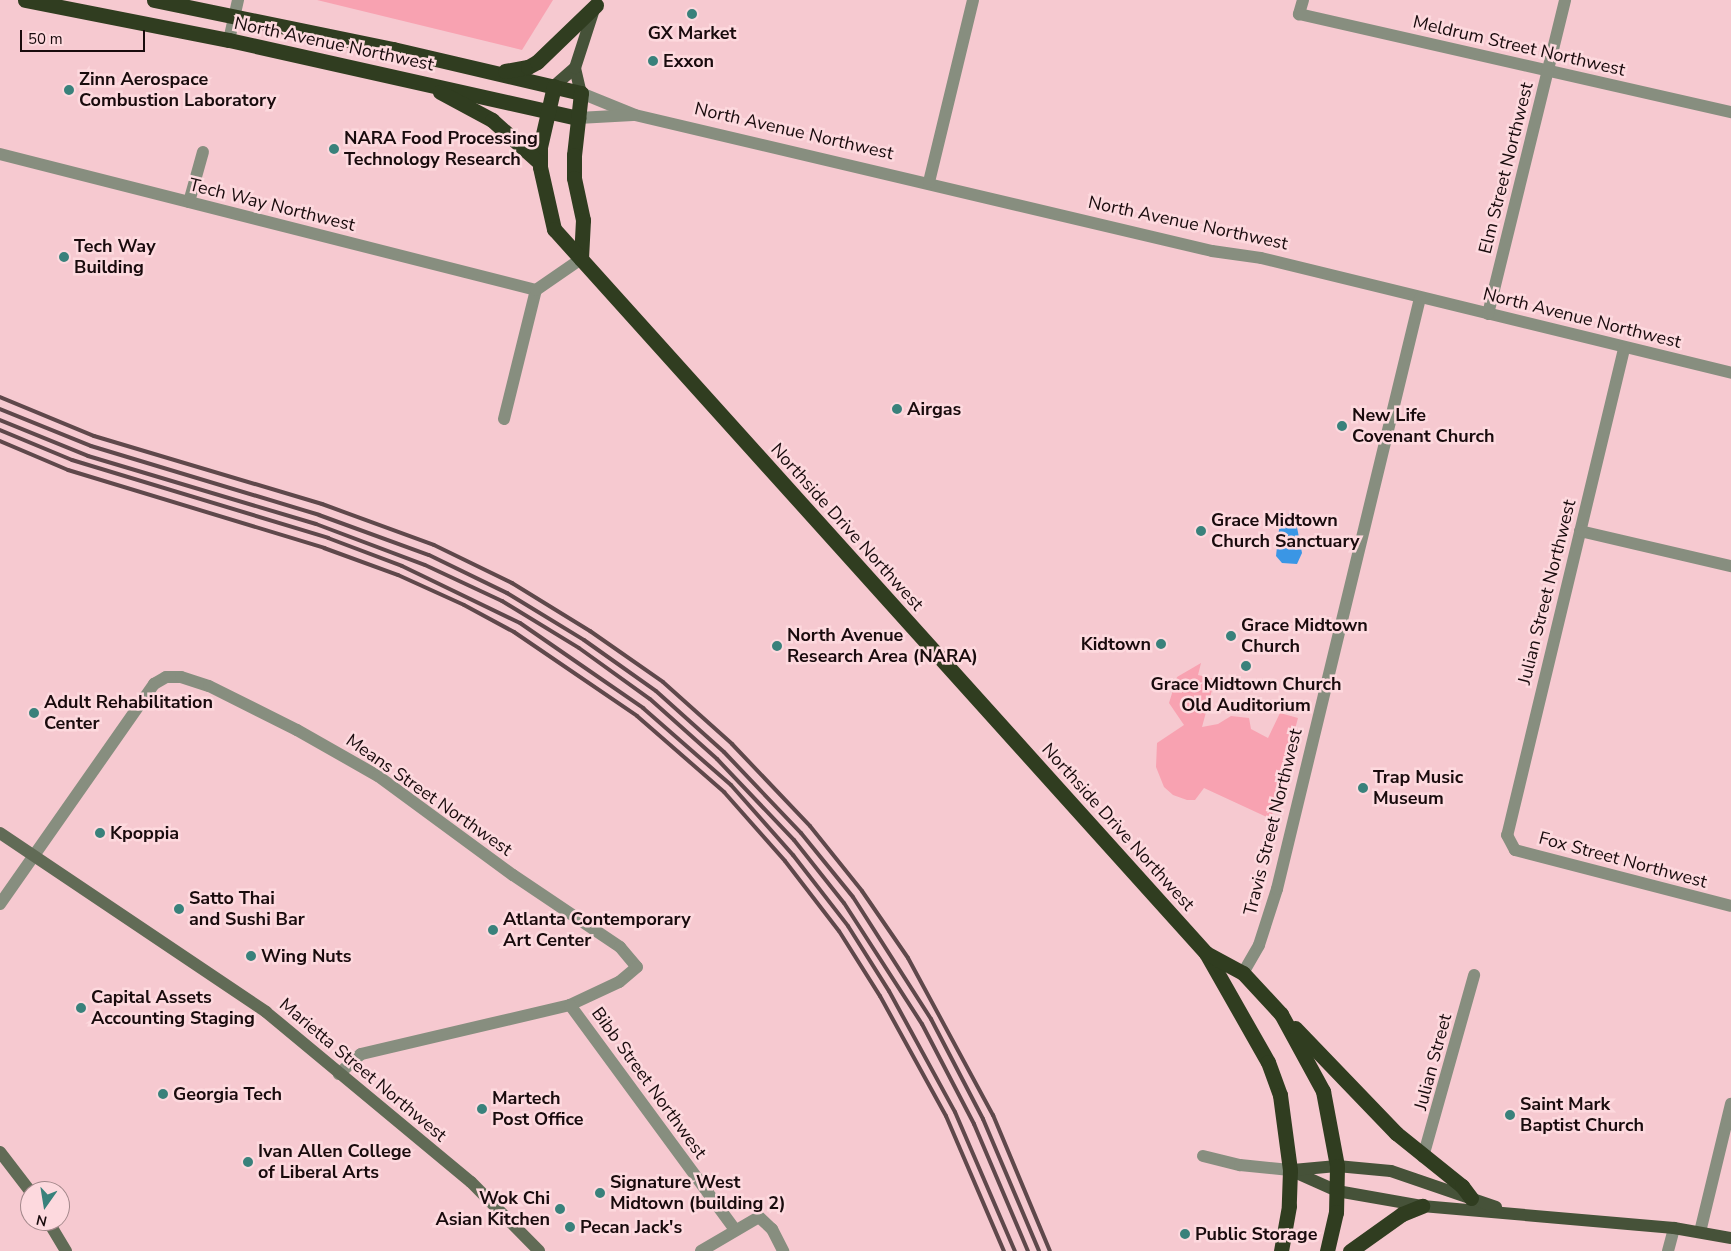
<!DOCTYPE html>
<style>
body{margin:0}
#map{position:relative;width:1731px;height:1251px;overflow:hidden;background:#f6c9d0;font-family:"Nunito Sans",sans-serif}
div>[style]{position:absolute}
.green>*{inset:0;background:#f8a2b1}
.water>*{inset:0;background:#3a96e5}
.street>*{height:12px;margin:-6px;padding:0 6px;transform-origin:6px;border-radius:6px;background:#878e7f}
.secondary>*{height:12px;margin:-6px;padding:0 6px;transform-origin:6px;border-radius:6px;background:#616b56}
.primary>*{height:12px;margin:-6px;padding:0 6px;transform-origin:6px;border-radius:6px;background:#465239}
.highway>*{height:15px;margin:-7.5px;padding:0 7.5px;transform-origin:7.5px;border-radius:7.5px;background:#303d20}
.rail>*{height:4px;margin:-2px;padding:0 2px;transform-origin:2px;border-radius:2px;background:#5f484b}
.dots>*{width:14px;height:14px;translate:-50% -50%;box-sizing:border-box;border:2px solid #fdd9de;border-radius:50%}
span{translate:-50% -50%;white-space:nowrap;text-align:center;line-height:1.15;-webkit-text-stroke:5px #fdd9de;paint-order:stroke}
.poi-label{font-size:18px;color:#190b0d;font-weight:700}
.left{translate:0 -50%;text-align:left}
.right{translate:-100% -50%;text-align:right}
.street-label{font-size:18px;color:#190b0d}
.north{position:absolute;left:20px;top:1181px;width:50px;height:50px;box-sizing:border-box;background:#fdd9de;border:1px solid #a2878a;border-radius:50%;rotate:193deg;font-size:14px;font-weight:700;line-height:20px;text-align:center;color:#190b0d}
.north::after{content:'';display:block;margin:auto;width:18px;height:22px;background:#39817b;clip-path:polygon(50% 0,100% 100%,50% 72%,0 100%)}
.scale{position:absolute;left:20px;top:30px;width:125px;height:22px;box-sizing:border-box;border:2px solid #190b0d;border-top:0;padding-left:6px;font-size:15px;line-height:18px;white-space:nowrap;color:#190b0d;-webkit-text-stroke:4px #fdd9de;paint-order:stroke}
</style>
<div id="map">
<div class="green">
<i style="clip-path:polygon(317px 0,553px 0,522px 50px)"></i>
<i style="clip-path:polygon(1201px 663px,1198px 675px,1215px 679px,1202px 727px,1218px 724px,1231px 716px,1249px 718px,1251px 729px,1268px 738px,1280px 713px,1298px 718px,1271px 819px,1204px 788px,1195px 800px,1187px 800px,1173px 795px,1164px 787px,1156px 767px,1157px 743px,1184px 725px,1169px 703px,1177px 677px)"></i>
</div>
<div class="water">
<i style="clip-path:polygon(1289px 514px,1295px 517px,1302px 553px,1297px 564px,1282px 563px,1276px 556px,1280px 521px)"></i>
</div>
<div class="street">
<i style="left:1303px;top:0;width:15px;rotate:106deg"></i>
<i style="left:1299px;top:14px;width:443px;rotate:12.8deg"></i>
<i style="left:229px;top:40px;width:41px;rotate:-77.3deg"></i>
<i style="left:581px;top:93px;width:58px;rotate:22.2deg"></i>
<i style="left:635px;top:115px;width:593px;rotate:13.26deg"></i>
<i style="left:1212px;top:251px;width:49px;rotate:8.1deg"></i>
<i style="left:1261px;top:258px;width:484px;rotate:13.7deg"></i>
<i style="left:578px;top:118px;width:55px;rotate:-3.1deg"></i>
<i style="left:0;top:154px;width:553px;rotate:14.24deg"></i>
<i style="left:929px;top:182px;width:187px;rotate:-76.4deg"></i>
<i style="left:189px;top:202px;width:52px;rotate:-74.4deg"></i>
<i style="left:1488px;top:314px;width:323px;rotate:-76.2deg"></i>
<i style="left:1624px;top:349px;width:500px;rotate:103.5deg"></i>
<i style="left:1507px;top:835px;width:17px;rotate:62deg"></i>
<i style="left:1515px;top:850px;width:223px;rotate:14.5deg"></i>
<i style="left:504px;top:419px;width:133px;rotate:-76.1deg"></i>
<i style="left:536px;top:290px;width:55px;rotate:-34.6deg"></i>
<i style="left:1580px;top:531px;width:155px;rotate:13.1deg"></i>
<i style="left:0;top:904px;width:269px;rotate:-55deg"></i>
<i style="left:154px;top:684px;width:14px;rotate:-30deg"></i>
<i style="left:166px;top:677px;width:15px"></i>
<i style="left:181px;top:677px;width:29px;rotate:18deg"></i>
<i style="left:209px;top:686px;width:98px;rotate:26.6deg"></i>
<i style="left:297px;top:730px;width:93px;rotate:29.6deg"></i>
<i style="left:378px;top:776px;width:167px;rotate:36.3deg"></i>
<i style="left:513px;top:875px;width:129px;rotate:33.9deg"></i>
<i style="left:620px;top:947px;width:26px;rotate:50deg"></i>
<i style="left:637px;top:967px;width:23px;rotate:140deg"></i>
<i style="left:619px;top:982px;width:54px;rotate:154.9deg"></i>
<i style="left:570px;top:1005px;width:215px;rotate:166.8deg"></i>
<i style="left:361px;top:1054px;width:30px;rotate:138deg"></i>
<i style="left:1243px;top:973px;width:32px;rotate:-60deg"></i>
<i style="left:1259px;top:945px;width:59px;rotate:-72.2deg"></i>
<i style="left:1277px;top:889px;width:608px;rotate:-76.4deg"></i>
<i style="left:570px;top:1005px;width:279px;rotate:53.7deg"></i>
<i style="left:1203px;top:1156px;width:38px;rotate:14deg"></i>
<i style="left:1240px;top:1165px;width:50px;rotate:5.7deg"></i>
<i style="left:1423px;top:1157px;width:189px;rotate:-74.3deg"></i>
<i style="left:1700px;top:1232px;width:132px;rotate:-76.4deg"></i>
<i style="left:701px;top:1251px;width:67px;rotate:-30.4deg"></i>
<i style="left:759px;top:1217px;width:18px;rotate:43deg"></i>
<i style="left:772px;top:1229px;width:25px;rotate:63deg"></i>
<i style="left:1668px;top:1251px;width:24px;rotate:-75deg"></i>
</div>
<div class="secondary">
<i style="left:0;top:833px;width:321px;rotate:33.9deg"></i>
<i style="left:266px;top:1012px;width:266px;rotate:39.7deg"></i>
<i style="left:471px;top:1182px;width:97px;rotate:45.4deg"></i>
<i style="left:0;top:1152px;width:49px;rotate:52.4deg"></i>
<i style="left:48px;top:1221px;width:35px;rotate:59deg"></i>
</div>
<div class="primary">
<i style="left:575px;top:68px;width:26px;rotate:77deg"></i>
<i style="left:554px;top:86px;width:28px;rotate:-41deg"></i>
<i style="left:575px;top:68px;width:65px;rotate:-72.1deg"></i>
<i style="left:1290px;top:1170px;width:51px;rotate:24.1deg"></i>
<i style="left:1337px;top:1191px;width:86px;rotate:10deg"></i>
<i style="left:1422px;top:1206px;width:253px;rotate:5deg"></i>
<i style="left:1674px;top:1228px;width:58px;rotate:10deg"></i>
<i style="left:1293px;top:1170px;width:44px;rotate:-5.2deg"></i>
<i style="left:1337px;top:1166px;width:54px;rotate:5.3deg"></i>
<i style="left:1391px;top:1171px;width:111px;rotate:18.9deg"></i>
</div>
<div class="highway">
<i style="left:25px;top:0;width:208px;rotate:11.1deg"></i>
<i style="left:229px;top:40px;width:358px;rotate:12.6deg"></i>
<i style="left:154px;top:0;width:244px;rotate:11.6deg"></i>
<i style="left:393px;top:49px;width:193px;rotate:13.2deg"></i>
<i style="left:581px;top:93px;width:62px;rotate:96.4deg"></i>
<i style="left:574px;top:155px;width:23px;rotate:90deg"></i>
<i style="left:574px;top:178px;width:43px;rotate:77.9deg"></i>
<i style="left:583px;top:220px;width:39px;rotate:93deg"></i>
<i style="left:505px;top:71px;width:23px;rotate:-10deg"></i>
<i style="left:528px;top:67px;width:10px;rotate:-29deg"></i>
<i style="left:537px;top:62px;width:82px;rotate:-44deg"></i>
<i style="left:554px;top:86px;width:63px;rotate:102.9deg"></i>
<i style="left:540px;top:147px;width:20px;rotate:90deg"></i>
<i style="left:540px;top:167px;width:64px;rotate:77.3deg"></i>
<i style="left:554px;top:229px;width:974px;rotate:48deg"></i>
<i style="left:1206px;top:953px;width:125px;rotate:60.4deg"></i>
<i style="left:1268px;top:1062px;width:35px;rotate:70deg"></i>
<i style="left:1280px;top:1095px;width:76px;rotate:82.4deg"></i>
<i style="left:1290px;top:1170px;width:36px;rotate:92deg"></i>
<i style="left:1289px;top:1206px;width:46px;rotate:100.1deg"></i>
<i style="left:440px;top:92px;width:59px;rotate:28.3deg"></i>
<i style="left:492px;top:120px;width:64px;rotate:41.9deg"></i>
<i style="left:1206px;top:953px;width:42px;rotate:28.4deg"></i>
<i style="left:1243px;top:973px;width:56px;rotate:47.2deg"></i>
<i style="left:1281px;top:1014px;width:88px;rotate:61.4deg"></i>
<i style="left:1323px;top:1091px;width:76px;rotate:79.4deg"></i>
<i style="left:1337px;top:1166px;width:46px;rotate:91.2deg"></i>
<i style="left:1336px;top:1212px;width:40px;rotate:103deg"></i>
<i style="left:1295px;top:1028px;width:146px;rotate:46.1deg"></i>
<i style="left:1396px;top:1133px;width:85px;rotate:38.8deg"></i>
<i style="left:1462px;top:1186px;width:15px;rotate:53deg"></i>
<i style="left:1350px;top:1251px;width:64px;rotate:-35.4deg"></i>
<i style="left:1402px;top:1214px;width:22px;rotate:-22deg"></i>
</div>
<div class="rail">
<i style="left:0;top:397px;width:102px;rotate:22.5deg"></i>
<i style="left:94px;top:436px;width:238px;rotate:16.6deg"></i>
<i style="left:322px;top:504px;width:119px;rotate:20.1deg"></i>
<i style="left:434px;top:545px;width:87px;rotate:26deg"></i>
<i style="left:512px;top:583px;width:92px;rotate:31.6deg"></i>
<i style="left:590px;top:631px;width:89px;rotate:34.9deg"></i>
<i style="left:663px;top:682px;width:93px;rotate:41.9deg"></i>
<i style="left:732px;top:744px;width:113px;rotate:46.4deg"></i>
<i style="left:810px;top:826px;width:83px;rotate:51.3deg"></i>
<i style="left:862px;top:891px;width:81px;rotate:55.5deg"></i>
<i style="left:908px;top:958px;width:179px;rotate:61.6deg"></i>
<i style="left:993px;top:1115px;width:147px;rotate:67.3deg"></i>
<i style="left:0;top:409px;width:98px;rotate:22.1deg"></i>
<i style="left:91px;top:446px;width:238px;rotate:16.8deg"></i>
<i style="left:319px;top:515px;width:117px;rotate:20deg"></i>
<i style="left:429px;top:555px;width:87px;rotate:26deg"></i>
<i style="left:507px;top:593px;width:90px;rotate:31.4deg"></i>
<i style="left:584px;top:640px;width:88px;rotate:35.3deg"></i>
<i style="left:656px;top:691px;width:91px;rotate:41.9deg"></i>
<i style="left:724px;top:752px;width:112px;rotate:46.5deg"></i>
<i style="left:801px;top:833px;width:82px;rotate:50.9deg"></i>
<i style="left:853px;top:897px;width:145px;rotate:57.4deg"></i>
<i style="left:931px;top:1019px;width:113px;rotate:62.5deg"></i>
<i style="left:983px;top:1119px;width:143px;rotate:67deg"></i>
<i style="left:0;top:420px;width:95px;rotate:22.2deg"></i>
<i style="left:88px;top:456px;width:238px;rotate:16.6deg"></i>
<i style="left:316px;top:524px;width:116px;rotate:20.6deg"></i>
<i style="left:425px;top:565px;width:85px;rotate:25.1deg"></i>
<i style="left:502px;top:601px;width:90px;rotate:31.4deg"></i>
<i style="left:579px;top:648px;width:87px;rotate:35.7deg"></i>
<i style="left:650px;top:699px;width:90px;rotate:41.8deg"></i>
<i style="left:717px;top:759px;width:112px;rotate:46.5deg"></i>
<i style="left:794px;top:840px;width:80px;rotate:51.6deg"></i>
<i style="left:844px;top:903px;width:144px;rotate:57.2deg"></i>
<i style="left:922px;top:1024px;width:113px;rotate:62.5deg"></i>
<i style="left:974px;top:1124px;width:138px;rotate:67deg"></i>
<i style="left:0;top:430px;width:78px;rotate:22.6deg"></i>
<i style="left:72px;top:460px;width:268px;rotate:16.9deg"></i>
<i style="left:328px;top:538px;width:79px;rotate:20.7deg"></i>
<i style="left:402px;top:566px;width:131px;rotate:25.8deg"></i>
<i style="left:520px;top:623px;width:150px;rotate:34.6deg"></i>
<i style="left:643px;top:708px;width:117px;rotate:41.2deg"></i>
<i style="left:731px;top:785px;width:94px;rotate:48.5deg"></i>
<i style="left:793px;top:855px;width:90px;rotate:52.2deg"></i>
<i style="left:848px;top:926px;width:77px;rotate:57.8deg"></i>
<i style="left:889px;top:991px;width:138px;rotate:61.4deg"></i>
<i style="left:955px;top:1112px;width:151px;rotate:66.7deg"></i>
<i style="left:0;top:441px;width:74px;rotate:23.1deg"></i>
<i style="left:68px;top:470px;width:268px;rotate:16.9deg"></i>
<i style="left:324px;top:548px;width:79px;rotate:20deg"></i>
<i style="left:398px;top:575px;width:72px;rotate:24.4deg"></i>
<i style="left:464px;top:605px;width:57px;rotate:28.4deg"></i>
<i style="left:514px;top:632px;width:149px;rotate:34.3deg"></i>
<i style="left:637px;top:716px;width:116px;rotate:41.1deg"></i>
<i style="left:724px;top:792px;width:92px;rotate:48.5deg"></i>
<i style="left:785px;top:861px;width:88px;rotate:52.4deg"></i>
<i style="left:839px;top:931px;width:77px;rotate:57.8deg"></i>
<i style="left:880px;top:996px;width:137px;rotate:61.2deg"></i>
<i style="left:946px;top:1116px;width:147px;rotate:66.8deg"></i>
</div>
<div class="dots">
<i style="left:692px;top:14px;background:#39817b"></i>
<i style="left:653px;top:61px;background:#39817b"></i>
<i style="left:69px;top:90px;background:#39817b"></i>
<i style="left:334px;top:149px;background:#39817b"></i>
<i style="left:64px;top:257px;background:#39817b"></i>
<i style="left:897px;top:409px;background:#39817b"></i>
<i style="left:1342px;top:426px;background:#39817b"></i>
<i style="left:1201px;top:531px;background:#39817b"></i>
<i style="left:1231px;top:636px;background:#39817b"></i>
<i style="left:1161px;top:644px;background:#39817b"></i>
<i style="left:777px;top:646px;background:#39817b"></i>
<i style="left:1246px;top:666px;background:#39817b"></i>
<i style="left:34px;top:713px;background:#39817b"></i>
<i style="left:1363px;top:788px;background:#39817b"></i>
<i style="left:100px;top:833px;background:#39817b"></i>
<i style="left:179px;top:909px;background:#39817b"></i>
<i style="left:493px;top:930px;background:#39817b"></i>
<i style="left:251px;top:956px;background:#39817b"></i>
<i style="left:81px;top:1008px;background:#39817b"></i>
<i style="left:163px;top:1094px;background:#39817b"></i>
<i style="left:482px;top:1109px;background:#39817b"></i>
<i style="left:1510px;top:1115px;background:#39817b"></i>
<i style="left:248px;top:1162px;background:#39817b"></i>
<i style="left:600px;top:1193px;background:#39817b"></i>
<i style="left:560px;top:1209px;background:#39817b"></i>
<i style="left:570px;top:1227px;background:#39817b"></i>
<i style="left:1185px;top:1234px;background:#39817b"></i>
</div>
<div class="poi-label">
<span style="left:692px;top:33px">GX Market</span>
<span class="left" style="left:663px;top:61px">Exxon</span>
<span class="left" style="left:79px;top:90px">Zinn Aerospace<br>Combustion Laboratory</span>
<span class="left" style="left:344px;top:149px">NARA Food Processing<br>Technology Research</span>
<span class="left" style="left:74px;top:257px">Tech Way<br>Building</span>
<span class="left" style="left:907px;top:409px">Airgas</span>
<span class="left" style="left:1352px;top:426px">New Life<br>Covenant Church</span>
<span class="left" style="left:1211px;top:531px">Grace Midtown<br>Church Sanctuary</span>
<span class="left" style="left:1241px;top:636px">Grace Midtown<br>Church</span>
<span class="left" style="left:787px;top:646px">North Avenue<br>Research Area (NARA)</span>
<span class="right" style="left:1151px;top:644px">Kidtown</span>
<span style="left:1246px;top:695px">Grace Midtown Church<br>Old Auditorium</span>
<span class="left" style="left:44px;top:713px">Adult Rehabilitation<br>Center</span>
<span class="left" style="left:1373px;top:788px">Trap Music<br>Museum</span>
<span class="left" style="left:110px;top:833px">Kpoppia</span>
<span class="left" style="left:189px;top:909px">Satto Thai<br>and Sushi Bar</span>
<span class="left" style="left:503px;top:930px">Atlanta Contemporary<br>Art Center</span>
<span class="left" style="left:261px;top:956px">Wing Nuts</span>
<span class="left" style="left:91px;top:1008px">Capital Assets<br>Accounting Staging</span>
<span class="left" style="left:173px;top:1094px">Georgia Tech</span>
<span class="left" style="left:492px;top:1109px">Martech<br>Post Office</span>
<span class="left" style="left:1520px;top:1115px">Saint Mark<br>Baptist Church</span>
<span class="left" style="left:258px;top:1162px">Ivan Allen College<br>of Liberal Arts</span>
<span class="left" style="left:610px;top:1193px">Signature West<br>Midtown (building 2)</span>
<span class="right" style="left:550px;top:1209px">Wok Chi<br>Asian Kitchen</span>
<span class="left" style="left:580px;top:1227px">Pecan Jack's</span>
<span class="left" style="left:1195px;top:1234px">Public Storage</span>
</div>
<div class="street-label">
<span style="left:334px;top:44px;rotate:12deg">North Avenue Northwest</span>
<span style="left:1519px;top:46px;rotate:13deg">Meldrum Street Northwest</span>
<span style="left:794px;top:131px;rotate:13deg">North Avenue Northwest</span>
<span style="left:1506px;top:168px;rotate:-76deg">Elm Street Northwest</span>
<span style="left:272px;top:205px;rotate:14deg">Tech Way Northwest</span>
<span style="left:1188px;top:223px;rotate:12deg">North Avenue Northwest</span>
<span style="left:1582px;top:318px;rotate:14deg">North Avenue Northwest</span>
<span style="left:847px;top:527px;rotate:48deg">Northside Drive Northwest</span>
<span style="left:1547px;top:592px;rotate:-76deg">Julian Street Northwest</span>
<span style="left:429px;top:795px;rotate:35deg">Means Street Northwest</span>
<span style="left:1273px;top:822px;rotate:-76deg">Travis Street Northwest</span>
<span style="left:1118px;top:827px;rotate:48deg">Northside Drive Northwest</span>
<span style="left:1623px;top:860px;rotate:15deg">Fox Street Northwest</span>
<span style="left:1433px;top:1062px;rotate:-75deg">Julian Street</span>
<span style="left:363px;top:1070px;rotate:40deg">Marietta Street Northwest</span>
<span style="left:649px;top:1083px;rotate:54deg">Bibb Street Northwest</span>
</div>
<div class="north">N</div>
<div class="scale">50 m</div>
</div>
